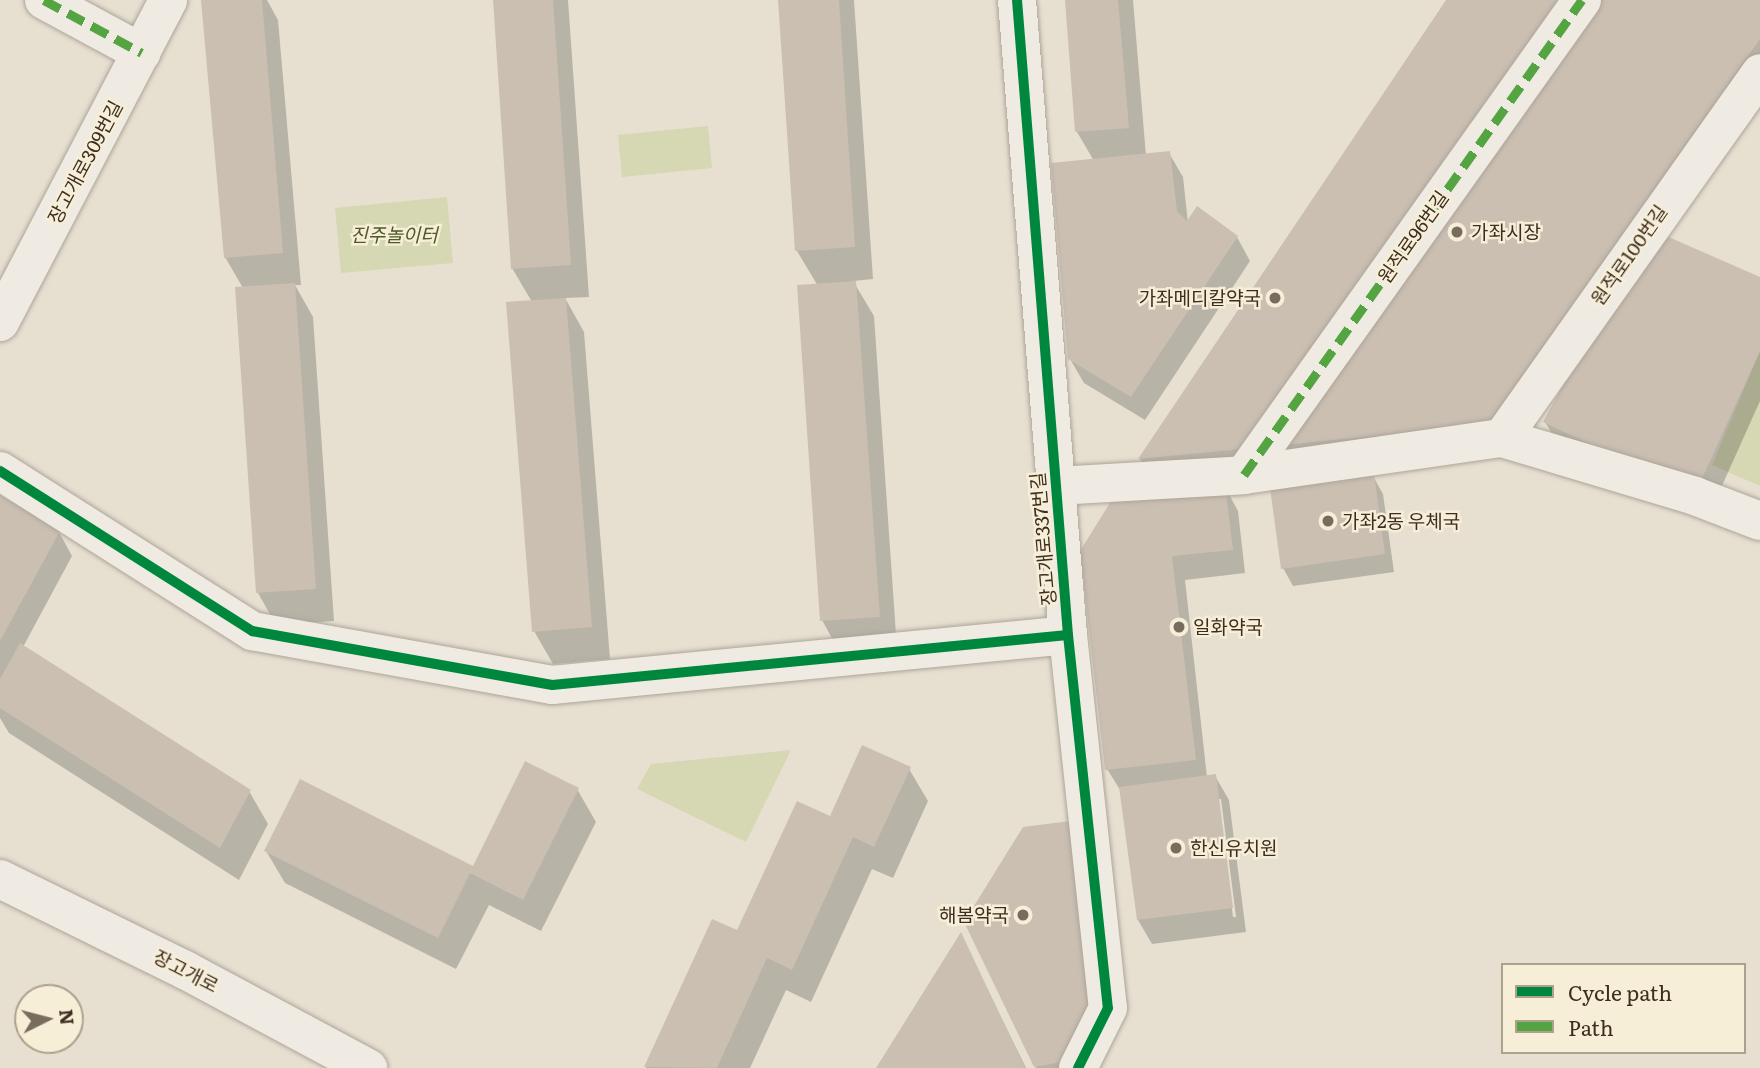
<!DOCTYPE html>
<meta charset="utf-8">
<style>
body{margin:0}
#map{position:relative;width:1760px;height:1068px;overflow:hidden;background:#e7e0d1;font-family:Literata,"Noto Sans KR",serif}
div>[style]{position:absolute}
.green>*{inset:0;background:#d6d7b3}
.shadow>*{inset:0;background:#0003}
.building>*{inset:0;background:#cbbfb2}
.roads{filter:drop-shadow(0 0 2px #ada599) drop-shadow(0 0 2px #ada599)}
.minor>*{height:38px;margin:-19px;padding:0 19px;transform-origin:19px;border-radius:19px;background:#efebe3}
.quiet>*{height:9px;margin-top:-4.5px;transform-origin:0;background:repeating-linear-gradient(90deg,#54a441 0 18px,transparent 0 27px)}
.cycleway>*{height:10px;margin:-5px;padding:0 5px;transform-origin:5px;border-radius:5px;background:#00873e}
.dots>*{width:19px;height:19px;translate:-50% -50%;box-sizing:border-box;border:4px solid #f7eed8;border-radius:50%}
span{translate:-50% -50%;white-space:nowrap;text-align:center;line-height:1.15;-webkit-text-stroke:5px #f7eed8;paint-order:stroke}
.street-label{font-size:19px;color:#3d2e20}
.poi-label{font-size:19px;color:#3d2e20}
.left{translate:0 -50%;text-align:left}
.right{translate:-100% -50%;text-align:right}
.park-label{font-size:19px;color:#4d5a26;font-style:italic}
.legend{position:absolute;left:1501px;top:963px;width:245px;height:91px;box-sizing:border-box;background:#f7eed8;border:2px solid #ada18e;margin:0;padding:9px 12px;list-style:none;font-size:21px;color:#3d2e20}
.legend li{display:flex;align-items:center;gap:14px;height:35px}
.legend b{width:35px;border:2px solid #ada18e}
.north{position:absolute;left:14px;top:984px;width:70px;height:70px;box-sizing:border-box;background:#f7eed8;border:2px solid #ada18e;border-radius:50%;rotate:84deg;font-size:19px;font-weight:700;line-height:28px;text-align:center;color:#3d2e20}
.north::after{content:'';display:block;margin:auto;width:24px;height:32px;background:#786c5e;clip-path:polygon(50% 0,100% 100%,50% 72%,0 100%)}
</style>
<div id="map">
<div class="green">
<i style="clip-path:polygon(708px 126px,712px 168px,622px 177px,618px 135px)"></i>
<i style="clip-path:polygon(447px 197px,453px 263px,341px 273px,335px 208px)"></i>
<i style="clip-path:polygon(1760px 351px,1760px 486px,1712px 465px)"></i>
<i style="clip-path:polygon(791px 750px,746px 842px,637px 789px,651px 764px)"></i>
</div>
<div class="shadow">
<i style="clip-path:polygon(203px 0,267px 0,278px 20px,301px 285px,295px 285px,313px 317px,334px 621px,276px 625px,258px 593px,243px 288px,225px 257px)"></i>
<i style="clip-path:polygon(494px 0,568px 0,589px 297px,565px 298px,584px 332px,610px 659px,553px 664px,534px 631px,532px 302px,512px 268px)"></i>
<i style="clip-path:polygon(780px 0,854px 0,873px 279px,853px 281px,874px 316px,897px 649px,840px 653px,822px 620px,818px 286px,797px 251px)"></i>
<i style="clip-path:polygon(1066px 0,1133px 0,1146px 156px,1169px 153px,1183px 177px,1188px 223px,1237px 237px,1250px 261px,1145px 420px,1084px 383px,1070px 359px,1094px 161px,1077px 132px)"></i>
<i style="clip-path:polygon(1448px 0,1760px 0,1760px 81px,1653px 232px,1760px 279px,1760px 401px,1708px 517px,1559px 445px,1545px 422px,1619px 284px,1500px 448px,1153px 482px,1140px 459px)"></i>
<i style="clip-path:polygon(1373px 476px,1383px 494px,1394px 572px,1293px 586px,1283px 568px)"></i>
<i style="clip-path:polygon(evenodd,1225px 487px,1238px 511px,1245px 573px,1185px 580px,1207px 777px,1215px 776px,1229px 800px,1246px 932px,1152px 944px,1138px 920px,1122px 793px,1107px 769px,1082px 551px,1225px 487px,1218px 799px,1221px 799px,1236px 917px,1233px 917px,1218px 799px)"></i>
<i style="clip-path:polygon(0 497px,59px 532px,72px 556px,23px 647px,249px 791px,268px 824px,239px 880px,9px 733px,0 718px)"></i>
<i style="clip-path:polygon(909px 769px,928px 801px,893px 878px,872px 869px,811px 1002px,786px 990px,750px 1068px,646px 1068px,713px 921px,738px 932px,830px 819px)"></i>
<i style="clip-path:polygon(577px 789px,596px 822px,541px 931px,489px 905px,456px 969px,285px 883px,266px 851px,474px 868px)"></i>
<i style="clip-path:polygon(966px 922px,1091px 1068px,1036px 1068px)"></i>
<i style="clip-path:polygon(961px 935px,1026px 1068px,878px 1068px)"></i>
</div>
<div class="building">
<i style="clip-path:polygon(201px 0,262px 0,283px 253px,224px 258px)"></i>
<i style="clip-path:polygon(493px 0,553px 0,571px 265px,511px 269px)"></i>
<i style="clip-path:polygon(778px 0,839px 0,855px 247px,795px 251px)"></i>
<i style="clip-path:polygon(1065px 0,1118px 0,1129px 128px,1075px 132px)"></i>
<i style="clip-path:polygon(1446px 0,1760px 0,1760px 39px,1487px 425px,1138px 459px)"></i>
<i style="clip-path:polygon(1170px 151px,1177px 211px,1187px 221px,1197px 206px,1238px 236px,1131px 397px,1068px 359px,1051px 163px)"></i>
<i style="clip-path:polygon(1648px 228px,1760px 277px,1760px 351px,1695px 494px,1543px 422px)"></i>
<i style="clip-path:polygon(856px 281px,880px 617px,820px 621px,797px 285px)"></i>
<i style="clip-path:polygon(295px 283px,316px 589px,256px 593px,235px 287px)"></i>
<i style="clip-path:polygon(566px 298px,592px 627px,532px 632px,506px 302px)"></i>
<i style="clip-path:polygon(1374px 474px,1385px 554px,1281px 569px,1270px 488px)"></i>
<i style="clip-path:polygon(1225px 485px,1233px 550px,1172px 556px,1196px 760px,1105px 770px,1080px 551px,1113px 498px)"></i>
<i style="clip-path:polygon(0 495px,60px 531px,0 641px)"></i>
<i style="clip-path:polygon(20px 643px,251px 790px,220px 848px,0 708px,0 679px)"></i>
<i style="clip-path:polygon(862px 745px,911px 767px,874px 847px,853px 837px,792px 970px,767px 958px,717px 1068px,644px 1067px,712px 919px,737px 930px,797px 801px,830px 816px)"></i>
<i style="clip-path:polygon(525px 761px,579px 788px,523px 900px,470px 873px,438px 938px,264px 851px,300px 779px,473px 866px)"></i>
<i style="clip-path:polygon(1216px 774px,1233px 908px,1137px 920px,1119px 787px)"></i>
<i style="clip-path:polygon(1070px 821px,1093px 1006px,1072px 1060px,1034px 1067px,964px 922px,1023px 827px)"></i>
<i style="clip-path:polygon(961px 932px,1025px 1068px,876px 1068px)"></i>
</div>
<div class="roads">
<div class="minor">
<i style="left:44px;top:0;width:111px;rotate:28.4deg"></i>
<i style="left:1017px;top:0;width:637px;rotate:85.41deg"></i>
<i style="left:1068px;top:635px;width:375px;rotate:83.9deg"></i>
<i style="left:1108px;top:1008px;width:67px;rotate:116.6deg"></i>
<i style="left:0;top:322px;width:363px;rotate:-62.4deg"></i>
<i style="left:1502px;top:438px;width:447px;rotate:-54.7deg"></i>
<i style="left:0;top:471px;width:299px;rotate:32.4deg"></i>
<i style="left:252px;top:631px;width:305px;rotate:10.2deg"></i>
<i style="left:552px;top:685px;width:518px;rotate:-5.53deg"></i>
<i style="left:1244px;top:475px;width:583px;rotate:-54.57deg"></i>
<i style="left:1056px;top:486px;width:188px;rotate:-3.3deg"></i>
<i style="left:1244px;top:475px;width:261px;rotate:-8.2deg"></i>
<i style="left:1502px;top:438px;width:202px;rotate:16.7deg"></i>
<i style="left:1695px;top:496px;width:70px;rotate:21deg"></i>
<i style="left:0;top:879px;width:206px;rotate:26.2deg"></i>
<i style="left:185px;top:970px;width:208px;rotate:28.2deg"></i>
</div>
</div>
<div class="quiet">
<i style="left:44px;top:0;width:111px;rotate:28.4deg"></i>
<i style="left:1244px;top:475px;width:583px;rotate:-54.57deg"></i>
</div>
<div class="cycleway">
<i style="left:1017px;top:0;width:637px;rotate:85.41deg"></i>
<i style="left:1068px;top:635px;width:375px;rotate:83.9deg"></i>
<i style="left:1108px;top:1008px;width:67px;rotate:116.6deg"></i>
<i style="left:0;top:471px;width:299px;rotate:32.4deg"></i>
<i style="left:252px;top:631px;width:305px;rotate:10.2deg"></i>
<i style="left:552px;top:685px;width:518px;rotate:-5.53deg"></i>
</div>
<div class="dots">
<i style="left:1457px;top:232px;background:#786c5e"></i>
<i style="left:1275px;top:298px;background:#786c5e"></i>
<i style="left:1328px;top:521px;background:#786c5e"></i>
<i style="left:1179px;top:627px;background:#786c5e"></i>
<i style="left:1176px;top:848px;background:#786c5e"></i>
<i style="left:1023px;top:915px;background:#786c5e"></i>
</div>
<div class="street-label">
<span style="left:85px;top:162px;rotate:-62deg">장고개로309번길</span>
<span style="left:1413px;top:237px;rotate:-55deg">원적로96번길</span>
<span style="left:1629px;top:255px;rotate:-55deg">원적로100번길</span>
<span style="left:1043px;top:539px;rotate:-95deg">장고개로337번길</span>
<span style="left:186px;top:971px;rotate:27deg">장고개로</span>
</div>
<div class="poi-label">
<span class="left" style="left:1471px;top:232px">가좌시장</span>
<span class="right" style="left:1261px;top:298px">가좌메디칼약국</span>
<span class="left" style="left:1342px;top:521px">가좌2동 우체국</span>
<span class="left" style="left:1193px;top:627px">일화약국</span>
<span class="left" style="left:1190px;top:848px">한신유치원</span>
<span class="right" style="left:1009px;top:915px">해봄약국</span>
</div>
<div class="park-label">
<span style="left:394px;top:235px">진주놀이터</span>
</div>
<ul class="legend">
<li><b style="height:9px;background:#00873e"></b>Cycle path</li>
<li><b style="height:9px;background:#54a441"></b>Path</li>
</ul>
<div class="north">N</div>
</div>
